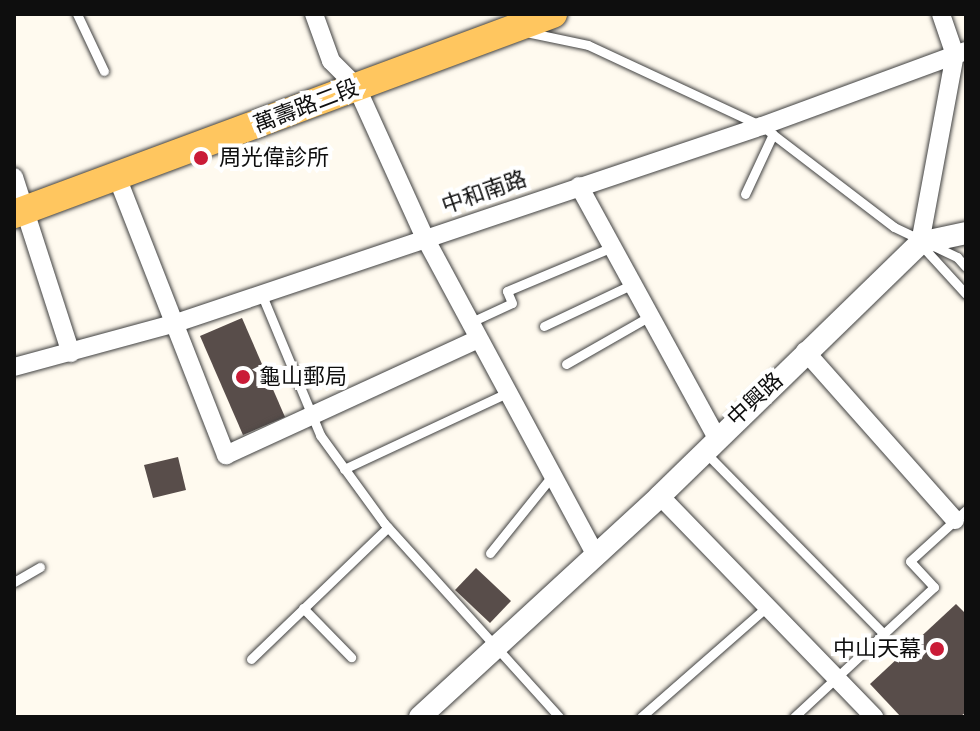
<!DOCTYPE html>
<meta charset="utf-8">
<style>
body{margin:0}
#map{position:relative;width:980px;height:731px;overflow:hidden;background:#fffaef;font-family:"Crimson Pro","Noto Sans TC",serif}
div>[style]{position:absolute}
.building>*{inset:0;background:#584d4a}
.roads{filter:drop-shadow(0 0 2px #414141) drop-shadow(0 0 2px #414141)}
.service>*{height:9px;margin:-4.5px;padding:0 4.5px;transform-origin:4.5px;border-radius:4.5px;background:#fff}
.minor>*{height:18px;margin:-9px;padding:0 9px;transform-origin:9px;border-radius:9px;background:#fff}
.tertiary>*{height:22px;margin:-11px;padding:0 11px;transform-origin:11px;border-radius:11px;background:#fff}
.primary>*{height:28px;margin:-14px;padding:0 14px;transform-origin:14px;border-radius:14px;background:#ffc65f}
.dots>*{width:22px;height:22px;translate:-50% -50%;box-sizing:border-box;border:4px solid #fff;border-radius:50%}
span{translate:-50% -50%;white-space:nowrap;text-align:center;line-height:1.15;-webkit-text-stroke:8px #fff;paint-order:stroke}
.street-label{font-size:22px;color:#0e0e0e}
.poi-label{font-size:22px;color:#0e0e0e}
.left{translate:0 -50%;text-align:left}
.right{translate:-100% -50%;text-align:right}
.frame{position:absolute;inset:0;border:16px solid #0e0e0e;pointer-events:none}
</style>
<div id="map">
<div class="building">
<i style="clip-path:polygon(242px 318px,285px 417px,243px 435px,200px 336px)"></i>
<i style="clip-path:polygon(178px 457px,186px 490px,153px 498px,144px 465px)"></i>
<i style="clip-path:polygon(476px 568px,511px 601px,490px 623px,455px 590px)"></i>
<i style="clip-path:polygon(956px 604px,966px 614px,966px 712px,960px 717px,901px 717px,870px 684px)"></i>
</div>
<div class="roads">
<div class="service">
<i style="left:77px;top:14px;width:63px;rotate:64.7deg"></i>
<i style="left:526px;top:32px;width:63px;rotate:11.8deg"></i>
<i style="left:588px;top:45px;width:192px;rotate:25deg"></i>
<i style="left:762px;top:126px;width:166px;rotate:37.4deg"></i>
<i style="left:894px;top:227px;width:70px;rotate:25.5deg"></i>
<i style="left:957px;top:257px;width:13px;rotate:48deg"></i>
<i style="left:745px;top:194px;width:66px;rotate:-65deg"></i>
<i style="left:922px;top:246px;width:65px;rotate:47.5deg"></i>
<i style="left:261px;top:293px;width:154px;rotate:67.4deg"></i>
<i style="left:320px;top:435px;width:109px;rotate:54deg"></i>
<i style="left:384px;top:523px;width:261px;rotate:47.9deg"></i>
<i style="left:469px;top:323px;width:47px;rotate:-24.9deg"></i>
<i style="left:512px;top:303px;width:13px;rotate:-113deg"></i>
<i style="left:507px;top:291px;width:114px;rotate:-22.7deg"></i>
<i style="left:544px;top:326px;width:98px;rotate:-25.3deg"></i>
<i style="left:566px;top:364px;width:97px;rotate:-29.7deg"></i>
<i style="left:705px;top:452px;width:255px;rotate:45.5deg"></i>
<i style="left:344px;top:469px;width:180px;rotate:-25deg"></i>
<i style="left:490px;top:553px;width:99px;rotate:-51.2deg"></i>
<i style="left:14px;top:582px;width:30px;rotate:-30deg"></i>
<i style="left:303px;top:608px;width:69px;rotate:45.6deg"></i>
<i style="left:251px;top:659px;width:190px;rotate:-43.9deg"></i>
<i style="left:641px;top:717px;width:169px;rotate:-41.2deg"></i>
<i style="left:794px;top:717px;width:191px;rotate:-42.9deg"></i>
<i style="left:934px;top:587px;width:35px;rotate:-133deg"></i>
<i style="left:910px;top:561px;width:76px;rotate:-42.3deg"></i>
</div>
<div class="minor">
<i style="left:314px;top:14px;width:50px;rotate:70.1deg"></i>
<i style="left:331px;top:61px;width:35px;rotate:45deg"></i>
<i style="left:356px;top:86px;width:167px;rotate:65.6deg"></i>
<i style="left:425px;top:238px;width:359px;rotate:61.7deg"></i>
<i style="left:14px;top:177px;width:185px;rotate:72.1deg"></i>
<i style="left:117px;top:177px;width:299px;rotate:68.6deg"></i>
<i style="left:226px;top:455px;width:277px;rotate:-24.7deg"></i>
<i style="left:579px;top:186px;width:285px;rotate:61.3deg"></i>
<i style="left:920px;top:243px;width:191px;rotate:-79.5deg"></i>
<i style="left:955px;top:55px;width:43px;rotate:-108.9deg"></i>
<i style="left:805px;top:351px;width:226px;rotate:48.4deg"></i>
<i style="left:14px;top:367px;width:168px;rotate:-15.2deg"></i>
<i style="left:176px;top:323px;width:618px;rotate:-18.58deg"></i>
<i style="left:762px;top:126px;width:217px;rotate:-20.2deg"></i>
<i style="left:660px;top:496px;width:308px;rotate:45.9deg"></i>
</div>
<div class="tertiary">
<i style="left:420px;top:717px;width:326px;rotate:-42.6deg"></i>
<i style="left:660px;top:496px;width:363px;rotate:-44.2deg"></i>
<i style="left:920px;top:243px;width:47px;rotate:-12.3deg"></i>
</div>
<div class="primary">
<i style="left:14px;top:214px;width:575px;rotate:-20.36deg"></i>
</div>
</div>
<div class="dots">
<i style="left:201px;top:158px;background:#ca1b37"></i>
<i style="left:243px;top:377px;background:#ca1b37"></i>
<i style="left:937px;top:649px;background:#ca1b37"></i>
</div>
<div class="street-label">
<span style="left:306px;top:106px;rotate:-21deg">萬壽路二段</span>
<span style="left:484px;top:192px;rotate:-19deg">中和南路</span>
<span style="left:755px;top:399px;rotate:-43deg">中興路</span>
</div>
<div class="poi-label">
<span class="left" style="left:219px;top:158px">周光偉診所</span>
<span class="left" style="left:259px;top:377px">龜山郵局</span>
<span class="right" style="left:921px;top:649px">中山天幕</span>
</div>
<div class="frame"></div>
</div>
